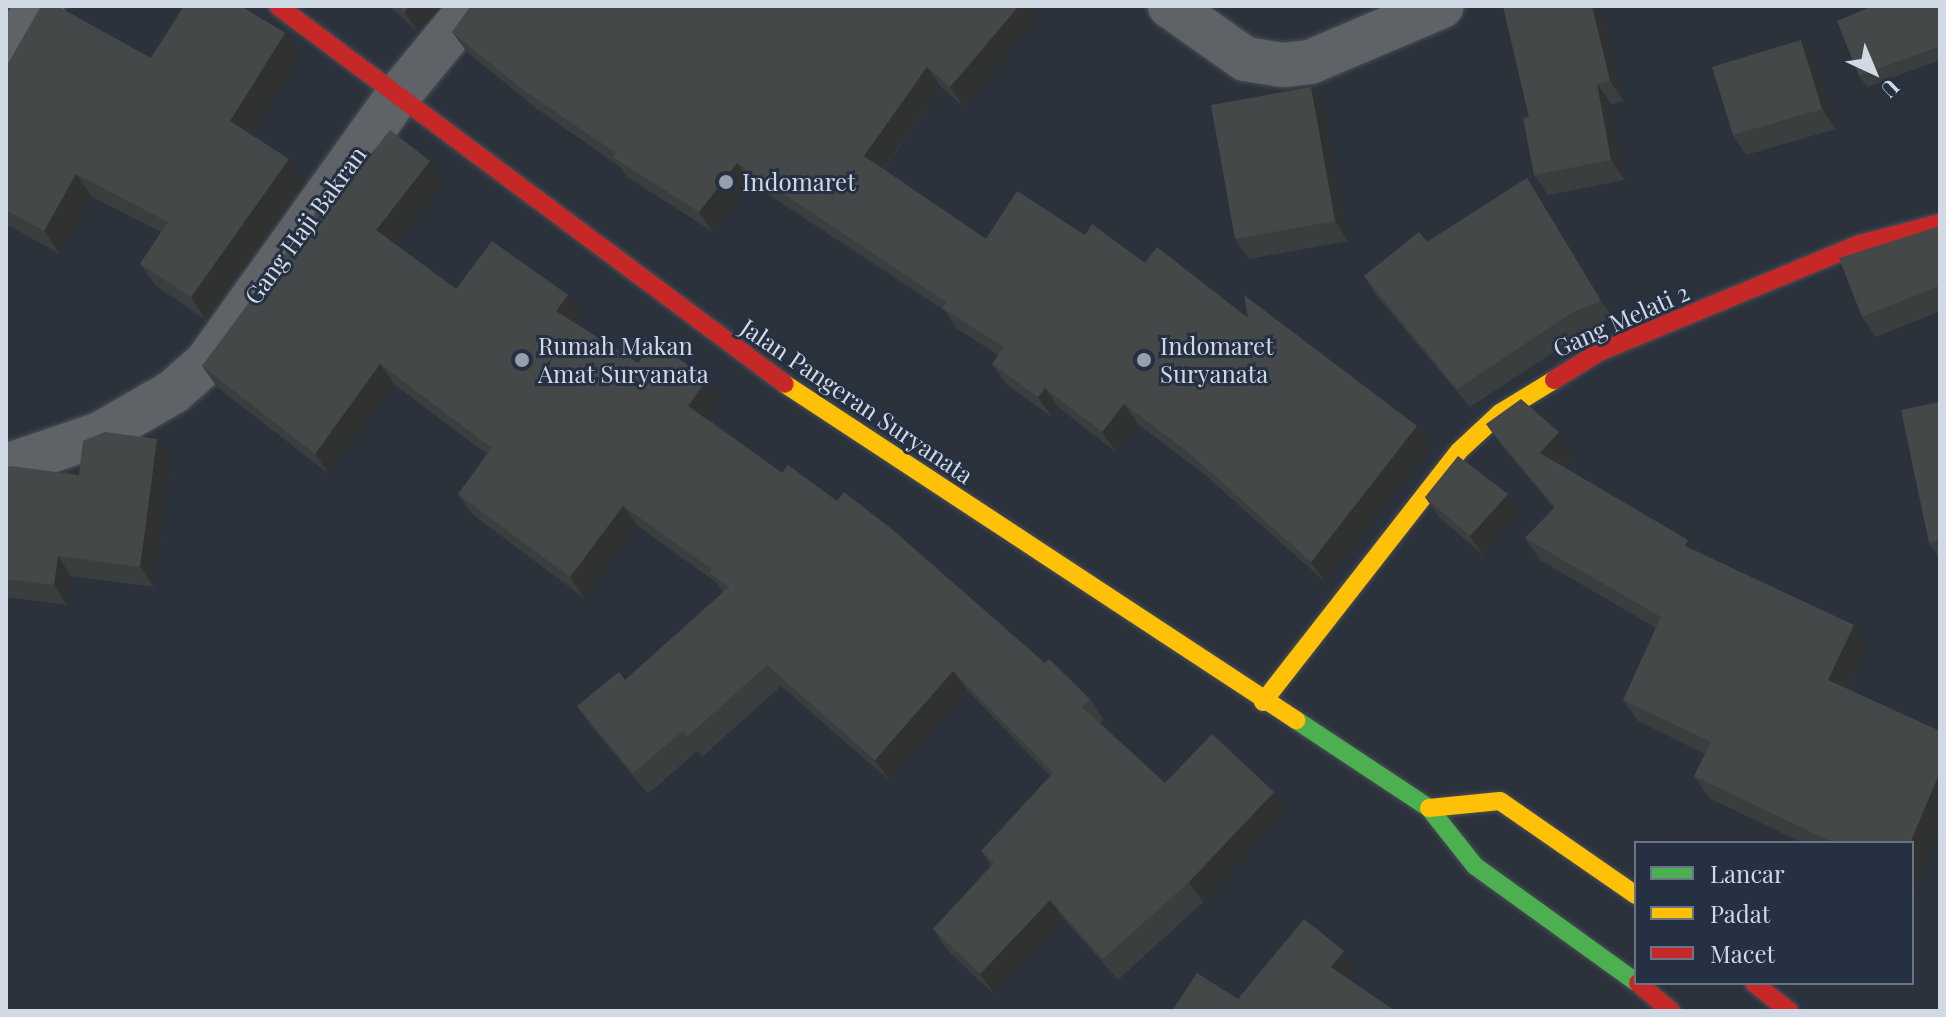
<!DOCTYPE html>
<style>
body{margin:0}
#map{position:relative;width:1946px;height:1017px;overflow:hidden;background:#2c323c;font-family:"Playfair Display",serif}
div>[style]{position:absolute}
.roads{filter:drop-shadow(0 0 2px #484e55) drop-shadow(0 0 2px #484e55)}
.street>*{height:44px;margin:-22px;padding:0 22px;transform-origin:22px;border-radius:22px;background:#5f6266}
.fast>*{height:18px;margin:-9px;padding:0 9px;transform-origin:9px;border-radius:9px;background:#4caf50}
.slow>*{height:18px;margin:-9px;padding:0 9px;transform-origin:9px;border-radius:9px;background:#ffc107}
.jam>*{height:18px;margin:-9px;padding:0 9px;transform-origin:9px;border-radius:9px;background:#c62828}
.wall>*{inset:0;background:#3b3e3e}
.shaded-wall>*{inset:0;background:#303232}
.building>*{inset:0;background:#454848}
.dots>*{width:22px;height:22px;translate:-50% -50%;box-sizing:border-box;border:4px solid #253143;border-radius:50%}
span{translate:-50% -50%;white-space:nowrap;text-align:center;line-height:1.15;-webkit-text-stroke:6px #253143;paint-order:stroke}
.poi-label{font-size:24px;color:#d1d9e5}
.left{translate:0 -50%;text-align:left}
.street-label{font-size:24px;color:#d1d9e5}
.frame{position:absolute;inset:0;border:8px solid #d1d9e5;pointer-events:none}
.legend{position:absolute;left:1634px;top:841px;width:280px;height:144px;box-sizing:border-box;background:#253143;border:2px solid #6a7484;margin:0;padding:10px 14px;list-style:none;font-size:24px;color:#d1d9e5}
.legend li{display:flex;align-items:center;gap:16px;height:40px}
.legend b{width:40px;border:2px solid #6a7484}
.north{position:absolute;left:1834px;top:32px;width:80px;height:80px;-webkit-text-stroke:6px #253143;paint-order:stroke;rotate:136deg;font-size:22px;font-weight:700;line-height:32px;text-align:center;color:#d1d9e5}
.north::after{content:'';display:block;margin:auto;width:28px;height:36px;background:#d1d9e5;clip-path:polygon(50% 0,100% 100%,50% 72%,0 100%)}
</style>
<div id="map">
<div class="roads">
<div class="street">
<i style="left:1170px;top:6px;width:92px;rotate:35.2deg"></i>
<i style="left:1245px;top:59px;width:38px;rotate:9deg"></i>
<i style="left:1283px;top:65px;width:27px;rotate:-6deg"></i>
<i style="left:1310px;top:62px;width:143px;rotate:-23deg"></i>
<i style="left:6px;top:47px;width:55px;rotate:-48.7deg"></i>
<i style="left:6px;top:466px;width:99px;rotate:-18.8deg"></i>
<i style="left:100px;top:434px;width:84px;rotate:-29.9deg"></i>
<i style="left:173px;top:392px;width:45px;rotate:-41.4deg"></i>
<i style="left:207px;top:362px;width:326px;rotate:-54.4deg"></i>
<i style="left:397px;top:97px;width:118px;rotate:-50.5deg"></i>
</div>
<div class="fast">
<i style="left:1296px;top:720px;width:159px;rotate:33.5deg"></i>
<i style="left:1429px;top:808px;width:74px;rotate:51.6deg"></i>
<i style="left:1475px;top:866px;width:198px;rotate:35.8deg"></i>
</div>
<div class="slow">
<i style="left:785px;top:384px;width:612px;rotate:33.33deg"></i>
<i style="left:1263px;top:702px;width:318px;rotate:-52deg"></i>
<i style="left:1459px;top:451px;width:56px;rotate:-42.8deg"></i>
<i style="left:1500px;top:413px;width:63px;rotate:-31.4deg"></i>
<i style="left:1429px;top:808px;width:71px;rotate:-5.6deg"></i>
<i style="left:1500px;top:801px;width:165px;rotate:34.7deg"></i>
</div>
<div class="jam">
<i style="left:278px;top:6px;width:632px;rotate:36.71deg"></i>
<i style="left:1554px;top:380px;width:53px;rotate:-31.9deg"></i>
<i style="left:1599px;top:352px;width:282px;rotate:-22.5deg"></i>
<i style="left:1860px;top:244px;width:83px;rotate:-14.7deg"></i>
<i style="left:1638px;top:983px;width:43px;rotate:40.3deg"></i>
<i style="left:1754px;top:983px;width:45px;rotate:38.7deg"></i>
</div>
</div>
<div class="wall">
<i style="clip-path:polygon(389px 6px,442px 6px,418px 32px)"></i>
<i style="clip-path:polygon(471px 6px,1028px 6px,1038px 20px,964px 107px,941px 87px,884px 169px,986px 239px,1085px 235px,1145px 263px,1248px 318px,1431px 446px,1325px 582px,1203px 473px,1138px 424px,1116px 452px,1059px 408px,1052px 417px,1006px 384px,992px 364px,998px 355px,956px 328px,945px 311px,751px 183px,713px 232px,627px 177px,619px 166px,537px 109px,467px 52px,452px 32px)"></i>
<i style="clip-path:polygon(1503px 6px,1602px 6px,1624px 101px,1611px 104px,1625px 180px,1548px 195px,1534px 175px,1529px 117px)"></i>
<i style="clip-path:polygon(1940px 6px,1940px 60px,1867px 87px,1859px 76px)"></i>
<i style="clip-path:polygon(285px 33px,301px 55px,251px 135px,305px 182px,206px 320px,156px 286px,140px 264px,161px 232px,92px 197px,60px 254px,6px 224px,6px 67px,151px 58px)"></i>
<i style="clip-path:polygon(1815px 60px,1836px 129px,1746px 155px,1733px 135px)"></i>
<i style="clip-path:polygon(1325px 107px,1348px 241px,1249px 259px,1235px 239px)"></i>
<i style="clip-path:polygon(430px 161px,444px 182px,395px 244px,456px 289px,568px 295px,582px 316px,576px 324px,638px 363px,722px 399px,708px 419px,1045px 663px,1090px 699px,1104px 720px,1100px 723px,1165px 783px,1288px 812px,1203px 902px,1118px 980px,1065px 920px,995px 995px,947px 950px,933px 929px,991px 866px,981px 851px,1050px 776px,968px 691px,890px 781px,781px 686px,702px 757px,697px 751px,648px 794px,592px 727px,577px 706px,625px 680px,723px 592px,717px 583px,638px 526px,584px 598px,472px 514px,458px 494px,487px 454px,394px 384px,329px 474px,217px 387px,202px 366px,340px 193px)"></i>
<i style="clip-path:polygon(1527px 178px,1540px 197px,1614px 319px,1586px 331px,1470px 407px,1376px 295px,1364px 276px,1427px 242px)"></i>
<i style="clip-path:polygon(1940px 226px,1940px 311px,1876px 337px,1862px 317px)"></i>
<i style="clip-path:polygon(1940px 402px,1940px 559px,1929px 543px)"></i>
<i style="clip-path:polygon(1486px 424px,1574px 454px,1563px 467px,1695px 550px,1869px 646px,1849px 689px,1940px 830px,1912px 896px,1912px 843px,1803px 843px,1709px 798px,1694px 776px,1705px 754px,1638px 721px,1623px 700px,1656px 628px,1540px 560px,1525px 538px,1554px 508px,1502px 446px)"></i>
<i style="clip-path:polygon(171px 459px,154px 587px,71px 576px,67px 605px,6px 597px,6px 468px,79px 475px)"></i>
<i style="clip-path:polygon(1508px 494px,1522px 513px,1484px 556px,1439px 517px,1425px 497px)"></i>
</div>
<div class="shaded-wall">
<i style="clip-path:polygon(409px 6px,442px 6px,418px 32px,404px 12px)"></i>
<i style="clip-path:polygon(1019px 6px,1028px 6px,1038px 20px,964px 107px,950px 87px)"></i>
<i style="clip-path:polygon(1592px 6px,1602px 6px,1624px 101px,1610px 81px)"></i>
<i style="clip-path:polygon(285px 33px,301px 55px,246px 143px,230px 121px)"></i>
<i style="clip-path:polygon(1801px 40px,1815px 60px,1836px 129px,1822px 109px)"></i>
<i style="clip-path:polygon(927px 67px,941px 87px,878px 176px,864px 156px)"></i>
<i style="clip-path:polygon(1597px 84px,1611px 104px,1625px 180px,1611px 160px)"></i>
<i style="clip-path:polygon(1311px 87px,1325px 107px,1348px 241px,1335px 221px)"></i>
<i style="clip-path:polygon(289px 159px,305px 182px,206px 320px,191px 297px)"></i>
<i style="clip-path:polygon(430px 161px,444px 182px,390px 250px,376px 230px)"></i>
<i style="clip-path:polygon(737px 163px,751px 183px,713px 232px,699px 212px)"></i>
<i style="clip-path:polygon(76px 174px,92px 197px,60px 254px,44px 231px)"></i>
<i style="clip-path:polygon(1527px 178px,1540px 197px,1614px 319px,1601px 301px)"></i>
<i style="clip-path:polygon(568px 295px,582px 316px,570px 332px,556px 311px)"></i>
<i style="clip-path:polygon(380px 364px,394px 384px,329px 474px,315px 454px)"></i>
<i style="clip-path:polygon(707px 379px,722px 399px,703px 426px,688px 406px)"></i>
<i style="clip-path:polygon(1045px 388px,1059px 408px,1052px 417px,1038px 397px)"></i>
<i style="clip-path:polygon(1124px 404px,1138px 424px,1116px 452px,1102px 432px)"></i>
<i style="clip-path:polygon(1417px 426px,1431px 446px,1325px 582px,1311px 562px)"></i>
<i style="clip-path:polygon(1559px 432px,1574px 454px,1555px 475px,1540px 453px)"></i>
<i style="clip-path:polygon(157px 439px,171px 459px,154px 587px,140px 567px)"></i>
<i style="clip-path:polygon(1508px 494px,1522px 513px,1484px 556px,1470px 536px)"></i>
<i style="clip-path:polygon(623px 506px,638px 526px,584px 598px,570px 577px)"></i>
<i style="clip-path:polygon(1688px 540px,1703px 562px,1685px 546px)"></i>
<i style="clip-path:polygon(58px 556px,71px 576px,67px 605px,54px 585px)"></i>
<i style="clip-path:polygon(1854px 625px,1869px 646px,1843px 701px,1828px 680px)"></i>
<i style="clip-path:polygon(953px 671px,968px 691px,890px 781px,875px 760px)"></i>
<i style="clip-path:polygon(1940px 772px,1940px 830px,1912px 896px,1912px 843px,1910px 843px)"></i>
<i style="clip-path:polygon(1274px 792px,1288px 812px,1203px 902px,1189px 882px)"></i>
<i style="clip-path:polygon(1050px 900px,1065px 920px,995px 995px,980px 974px)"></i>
<i style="clip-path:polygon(1344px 951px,1357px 969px,1343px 985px,1331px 967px)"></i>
</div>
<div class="building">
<i style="clip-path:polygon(41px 6px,57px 6px,151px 58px,184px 6px,241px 6px,285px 33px,230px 121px,289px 159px,191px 297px,140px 264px,168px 222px,76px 174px,44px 231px,6px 210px,6px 67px)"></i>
<i style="clip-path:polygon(398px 6px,409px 6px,404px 12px)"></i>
<i style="clip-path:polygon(471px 6px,1019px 6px,950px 87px,927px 67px,864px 156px,986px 239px,1017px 191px,1085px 235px,1092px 224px,1145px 263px,1157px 247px,1248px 318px,1244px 295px,1417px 426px,1311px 562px,1189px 453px,1124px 404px,1102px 432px,1045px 388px,1038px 397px,992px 364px,1004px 347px,942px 308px,946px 302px,737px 163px,699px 212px,613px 157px,616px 153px,522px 89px,452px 32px)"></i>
<i style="clip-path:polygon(1503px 6px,1592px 6px,1610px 81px,1597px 84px,1611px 160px,1534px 175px,1523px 118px,1529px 117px)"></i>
<i style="clip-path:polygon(1873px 6px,1940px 6px,1940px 46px,1859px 76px,1837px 21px)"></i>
<i style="clip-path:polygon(1801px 40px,1822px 109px,1733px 135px,1712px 67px)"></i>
<i style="clip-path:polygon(1311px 87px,1335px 221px,1235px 239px,1211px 105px)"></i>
<i style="clip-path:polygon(390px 130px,430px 161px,376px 230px,456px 289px,492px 241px,568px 295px,556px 311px,638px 363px,654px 341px,707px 379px,688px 406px,782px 473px,788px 465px,837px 501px,844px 492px,893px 530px,1045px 663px,1049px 659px,1090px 699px,1082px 707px,1165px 783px,1212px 734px,1274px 792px,1189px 882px,1103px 959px,1050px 900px,980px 974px,933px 929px,994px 863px,981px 851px,1053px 773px,953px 671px,875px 760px,767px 665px,688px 736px,683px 731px,633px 773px,577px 706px,619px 672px,625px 680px,729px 587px,710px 573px,712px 569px,623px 506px,570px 577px,458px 494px,492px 448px,380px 364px,315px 454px,202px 366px,333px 189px,340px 193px)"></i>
<i style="clip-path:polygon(1527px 178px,1601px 301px,1573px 312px,1457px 389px,1364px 276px,1419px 232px,1427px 242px)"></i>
<i style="clip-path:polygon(1940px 226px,1940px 285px,1862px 317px,1839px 258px)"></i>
<i style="clip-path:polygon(1521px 399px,1559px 432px,1540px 453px,1688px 540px,1685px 546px,1854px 625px,1828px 680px,1940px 731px,1940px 772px,1910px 843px,1834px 843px,1694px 776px,1711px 742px,1623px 700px,1661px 617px,1525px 538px,1555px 507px,1486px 424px)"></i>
<i style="clip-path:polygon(1940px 402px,1940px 540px,1929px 543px,1901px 410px)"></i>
<i style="clip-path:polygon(105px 432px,157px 439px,140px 567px,58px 556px,54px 585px,6px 579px,6px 468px,11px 466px,79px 475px,83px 441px)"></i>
<i style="clip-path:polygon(1458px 456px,1508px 494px,1470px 536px,1425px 497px)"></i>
<i style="clip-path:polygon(1304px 919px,1344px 951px,1331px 967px,1395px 1011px,1172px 1011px,1197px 973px,1238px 999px)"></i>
</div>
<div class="dots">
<i style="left:726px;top:182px;background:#979faa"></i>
<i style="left:522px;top:360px;background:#979faa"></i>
<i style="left:1144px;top:360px;background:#979faa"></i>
</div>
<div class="poi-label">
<span class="left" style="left:742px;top:182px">Indomaret</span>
<span class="left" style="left:538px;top:360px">Rumah Makan<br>Amat Suryanata</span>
<span class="left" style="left:1160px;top:360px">Indomaret<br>Suryanata</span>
</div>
<div class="street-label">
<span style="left:305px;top:225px;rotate:-54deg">Gang Haji Bakran</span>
<span style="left:1621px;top:320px;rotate:-24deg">Gang Melati 2</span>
<span style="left:857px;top:401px;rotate:34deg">Jalan Pangeran Suryanata</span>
</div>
<div class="frame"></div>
<ul class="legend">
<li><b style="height:10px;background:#4caf50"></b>Lancar</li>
<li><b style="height:10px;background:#ffc107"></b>Padat</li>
<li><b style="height:10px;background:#c62828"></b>Macet</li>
</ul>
<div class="north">U</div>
</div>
